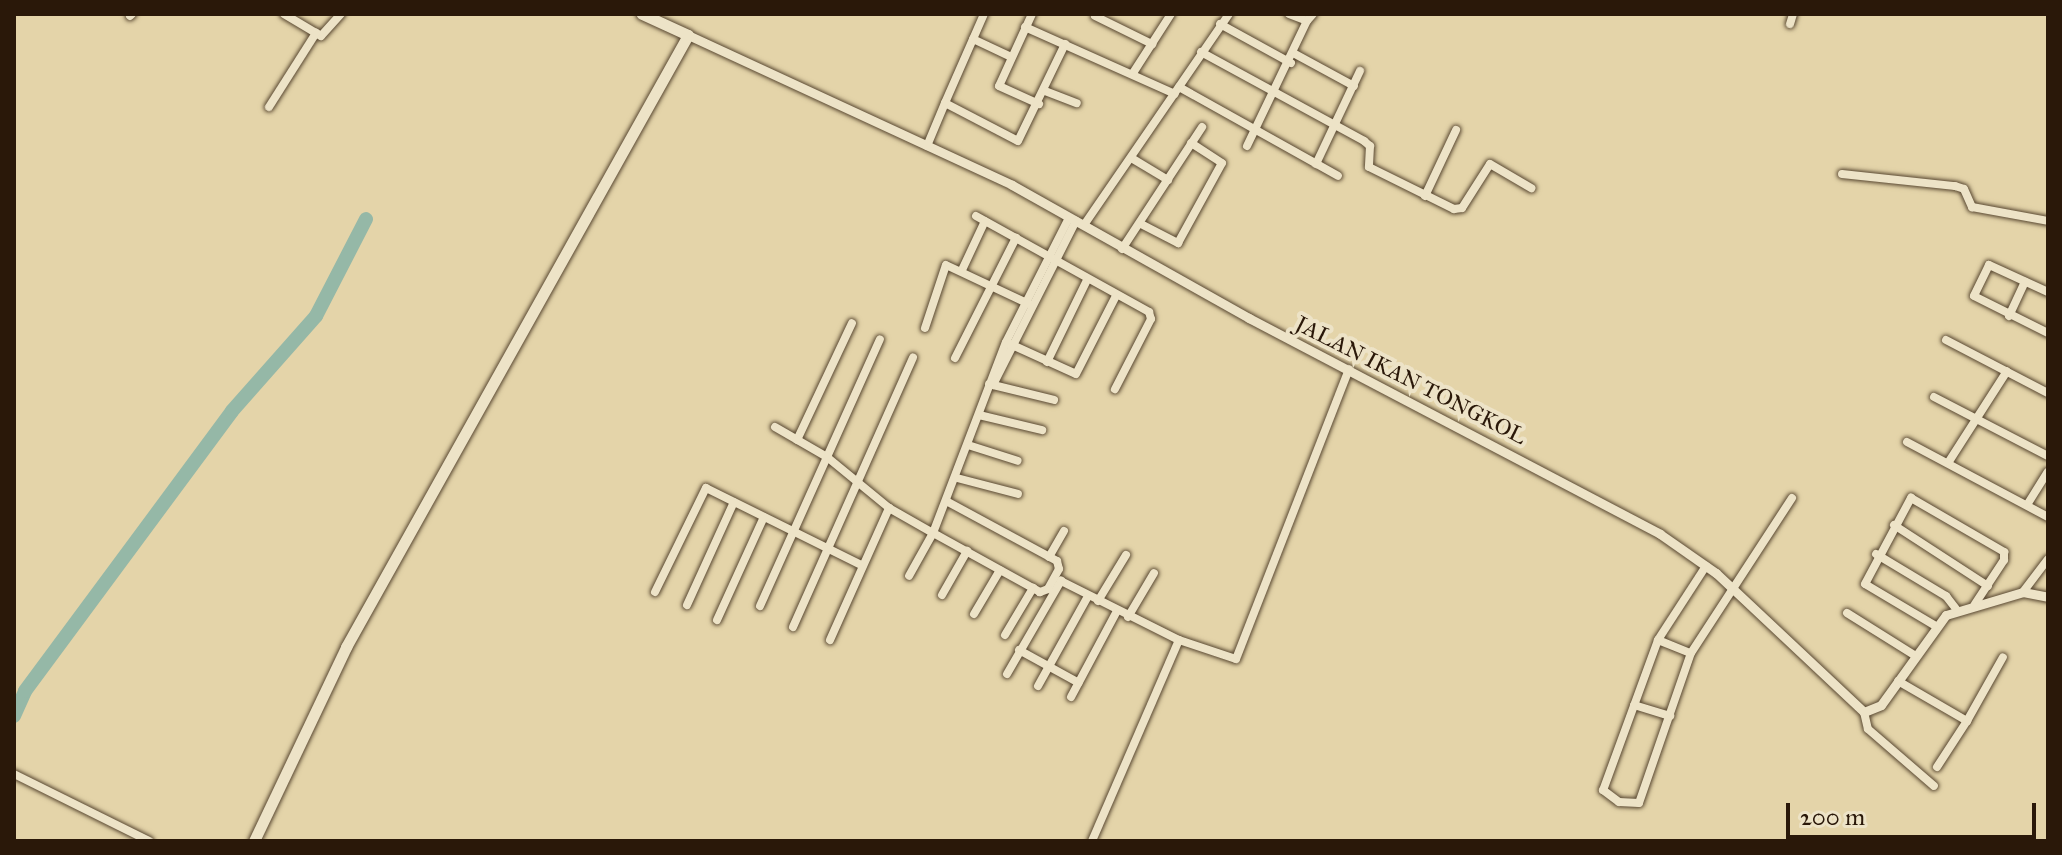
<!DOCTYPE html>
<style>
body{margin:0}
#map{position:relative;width:2062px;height:855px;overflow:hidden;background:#e4d4a9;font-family:"IM FELL Great Primer",serif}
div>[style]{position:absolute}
.river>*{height:14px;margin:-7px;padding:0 7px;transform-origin:7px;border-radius:7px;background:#95b8a7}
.roads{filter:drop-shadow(0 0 2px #584731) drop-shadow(0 0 2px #584731)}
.minor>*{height:8px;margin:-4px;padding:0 4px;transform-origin:4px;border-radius:4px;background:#ede3c7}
.tertiary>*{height:9px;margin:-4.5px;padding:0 4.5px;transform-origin:4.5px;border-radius:4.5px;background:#ede3c7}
.secondary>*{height:11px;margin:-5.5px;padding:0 5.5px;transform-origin:5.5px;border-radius:5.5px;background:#ede3c7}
span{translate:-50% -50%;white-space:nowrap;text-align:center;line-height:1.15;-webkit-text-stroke:8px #ede3c7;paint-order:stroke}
.street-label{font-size:22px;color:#2a1809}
.frame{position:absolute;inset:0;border:16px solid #2a1809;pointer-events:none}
.scale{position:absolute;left:1786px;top:803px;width:250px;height:36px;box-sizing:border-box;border:4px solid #2a1809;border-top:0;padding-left:10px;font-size:24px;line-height:28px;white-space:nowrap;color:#2a1809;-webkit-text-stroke:6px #ede3c7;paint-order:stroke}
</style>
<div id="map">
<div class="river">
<i style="left:14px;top:716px;width:27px;rotate:-66deg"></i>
<i style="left:25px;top:691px;width:348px;rotate:-53.5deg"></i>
<i style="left:232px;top:411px;width:127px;rotate:-48.5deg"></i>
<i style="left:316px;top:316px;width:109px;rotate:-62.7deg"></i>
</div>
<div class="roads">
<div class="minor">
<i style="left:284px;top:14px;width:43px;rotate:30.7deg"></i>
<i style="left:321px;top:36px;width:30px;rotate:-48deg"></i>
<i style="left:984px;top:14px;width:97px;rotate:113.7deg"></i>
<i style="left:945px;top:103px;width:82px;rotate:27.5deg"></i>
<i style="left:1018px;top:141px;width:108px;rotate:-64.1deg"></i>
<i style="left:1032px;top:14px;width:79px;rotate:114.6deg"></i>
<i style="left:999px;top:86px;width:44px;rotate:24.2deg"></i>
<i style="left:1289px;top:14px;width:19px;rotate:21deg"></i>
<i style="left:1307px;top:21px;width:9px;rotate:-49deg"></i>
<i style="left:130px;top:16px;width:3px;rotate:-45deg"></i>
<i style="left:1095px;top:16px;width:64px;rotate:26.2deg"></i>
<i style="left:1220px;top:24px;width:81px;rotate:28.8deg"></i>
<i style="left:1790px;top:24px;width:10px;rotate:-73deg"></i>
<i style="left:1025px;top:27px;width:164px;rotate:24.1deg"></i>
<i style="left:973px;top:39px;width:42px;rotate:25.3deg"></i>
<i style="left:1201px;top:52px;width:186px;rotate:28.6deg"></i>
<i style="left:1364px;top:141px;width:8px;rotate:40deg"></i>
<i style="left:1370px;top:146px;width:21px;rotate:93deg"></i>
<i style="left:1369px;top:167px;width:95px;rotate:26.3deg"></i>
<i style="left:1454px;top:209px;width:8px;rotate:-7deg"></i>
<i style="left:1462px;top:208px;width:52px;rotate:-57.5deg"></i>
<i style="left:1490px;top:164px;width:48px;rotate:30.3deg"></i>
<i style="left:1295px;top:54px;width:67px;rotate:28.5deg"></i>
<i style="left:1133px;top:73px;width:70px;rotate:-57.2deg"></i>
<i style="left:1179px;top:87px;width:182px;rotate:29.2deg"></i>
<i style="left:1045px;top:91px;width:34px;rotate:21deg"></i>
<i style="left:269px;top:107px;width:88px;rotate:-57.6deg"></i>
<i style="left:927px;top:146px;width:47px;rotate:-67.3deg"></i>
<i style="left:1247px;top:146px;width:139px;rotate:-64.4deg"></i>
<i style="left:1133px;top:159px;width:41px;rotate:31deg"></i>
<i style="left:1316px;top:164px;width:103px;rotate:-64.7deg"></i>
<i style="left:1842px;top:174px;width:114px;rotate:6.1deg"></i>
<i style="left:1955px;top:186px;width:9px;rotate:18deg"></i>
<i style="left:1964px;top:189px;width:20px;rotate:66deg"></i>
<i style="left:1972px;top:207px;width:77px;rotate:10.4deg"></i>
<i style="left:1425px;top:196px;width:73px;rotate:-64.8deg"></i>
<i style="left:976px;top:216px;width:198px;rotate:29deg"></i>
<i style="left:1149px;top:312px;width:7px;rotate:74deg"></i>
<i style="left:1151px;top:319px;width:79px;rotate:117.2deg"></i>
<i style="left:1141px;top:224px;width:42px;rotate:27.2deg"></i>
<i style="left:1178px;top:243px;width:91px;rotate:-61.2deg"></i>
<i style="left:1222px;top:163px;width:37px;rotate:-147deg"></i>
<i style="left:1084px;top:225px;width:256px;rotate:-55.5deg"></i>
<i style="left:1122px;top:249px;width:146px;rotate:-56.7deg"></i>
<i style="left:962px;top:270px;width:54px;rotate:-64.9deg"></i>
<i style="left:2048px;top:292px;width:65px;rotate:-155.4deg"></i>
<i style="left:1989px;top:265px;width:34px;rotate:116deg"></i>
<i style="left:1974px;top:296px;width:83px;rotate:26.6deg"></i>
<i style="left:2009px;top:316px;width:38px;rotate:-65deg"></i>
<i style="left:925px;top:328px;width:66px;rotate:-71.6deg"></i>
<i style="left:946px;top:265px;width:92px;rotate:25.2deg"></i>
<i style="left:1946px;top:340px;width:115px;rotate:27.5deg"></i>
<i style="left:1010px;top:344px;width:72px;rotate:24.4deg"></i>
<i style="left:1076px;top:374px;width:88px;rotate:-62.9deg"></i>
<i style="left:955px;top:358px;width:135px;rotate:-63.1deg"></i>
<i style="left:1047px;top:362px;width:91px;rotate:-64deg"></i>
<i style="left:989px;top:384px;width:67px;rotate:13.8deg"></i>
<i style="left:993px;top:385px;width:184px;rotate:-63.2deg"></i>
<i style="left:1934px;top:397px;width:128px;rotate:27.4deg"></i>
<i style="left:979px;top:415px;width:65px;rotate:13.4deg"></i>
<i style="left:775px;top:427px;width:60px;rotate:30deg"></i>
<i style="left:827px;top:457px;width:129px;rotate:-65.8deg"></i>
<i style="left:797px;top:440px;width:129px;rotate:-64.8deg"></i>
<i style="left:1907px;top:442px;width:160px;rotate:28deg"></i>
<i style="left:968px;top:445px;width:52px;rotate:17.7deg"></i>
<i style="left:1948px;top:463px;width:109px;rotate:-57.3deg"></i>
<i style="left:957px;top:478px;width:63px;rotate:14.7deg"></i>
<i style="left:948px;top:502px;width:124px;rotate:28.4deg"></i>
<i style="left:1057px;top:561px;width:8px;rotate:76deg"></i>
<i style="left:1059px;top:569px;width:23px;rotate:119deg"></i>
<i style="left:1048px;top:589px;width:9px;rotate:159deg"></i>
<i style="left:1040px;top:592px;width:122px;rotate:-151.1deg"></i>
<i style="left:933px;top:533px;width:204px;rotate:-69.1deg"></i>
<i style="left:1006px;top:342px;width:139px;rotate:-63.1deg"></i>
<i style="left:2027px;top:505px;width:39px;rotate:-58deg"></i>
<i style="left:1894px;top:525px;width:112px;rotate:33deg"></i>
<i style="left:1876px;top:554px;width:82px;rotate:31deg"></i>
<i style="left:1946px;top:596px;width:16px;rotate:52deg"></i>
<i style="left:1049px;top:557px;width:30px;rotate:-60deg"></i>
<i style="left:1706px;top:566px;width:88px;rotate:123deg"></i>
<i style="left:1658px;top:640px;width:160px;rotate:110.1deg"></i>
<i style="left:1603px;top:790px;width:20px;rotate:37deg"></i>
<i style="left:1619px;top:802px;width:20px;rotate:3deg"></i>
<i style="left:1639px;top:803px;width:159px;rotate:-70.9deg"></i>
<i style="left:1691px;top:653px;width:185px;rotate:-56.9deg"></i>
<i style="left:655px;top:592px;width:116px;rotate:-63.9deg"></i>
<i style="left:706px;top:488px;width:173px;rotate:26.4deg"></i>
<i style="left:2023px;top:592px;width:41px;rotate:-52.9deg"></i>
<i style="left:942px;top:595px;width:51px;rotate:-60.4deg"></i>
<i style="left:1098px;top:601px;width:54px;rotate:-58.7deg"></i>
<i style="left:687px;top:605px;width:113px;rotate:-65.5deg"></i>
<i style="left:760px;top:606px;width:163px;rotate:-65.8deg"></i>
<i style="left:827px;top:457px;width:80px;rotate:39.4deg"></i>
<i style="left:1847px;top:613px;width:79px;rotate:32.1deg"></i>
<i style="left:974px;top:614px;width:51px;rotate:-59.4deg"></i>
<i style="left:1128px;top:617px;width:51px;rotate:-59.4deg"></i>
<i style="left:717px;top:620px;width:113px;rotate:-65.5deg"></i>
<i style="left:1934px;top:625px;width:80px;rotate:-149.3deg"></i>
<i style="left:1865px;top:584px;width:98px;rotate:-61.9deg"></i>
<i style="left:1911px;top:498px;width:108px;rotate:30.1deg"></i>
<i style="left:2004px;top:552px;width:8px;rotate:90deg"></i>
<i style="left:2004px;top:560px;width:53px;rotate:123.4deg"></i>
<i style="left:793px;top:627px;width:295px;rotate:-66deg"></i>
<i style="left:1005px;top:635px;width:55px;rotate:-59.2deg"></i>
<i style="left:830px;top:640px;width:145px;rotate:-65.9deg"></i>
<i style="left:889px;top:508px;width:51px;rotate:29.6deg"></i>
<i style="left:933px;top:533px;width:49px;rotate:119.2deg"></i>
<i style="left:1658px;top:640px;width:35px;rotate:22deg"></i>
<i style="left:1019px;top:650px;width:68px;rotate:28.8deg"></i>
<i style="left:1007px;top:674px;width:108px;rotate:-59.9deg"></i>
<i style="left:1061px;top:581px;width:132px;rotate:26.6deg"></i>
<i style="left:1179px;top:640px;width:60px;rotate:18.4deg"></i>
<i style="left:1236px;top:659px;width:311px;rotate:-68.7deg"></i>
<i style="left:1898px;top:681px;width:80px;rotate:30.1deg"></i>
<i style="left:1967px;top:721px;width:73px;rotate:-60.6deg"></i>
<i style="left:1038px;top:686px;width:103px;rotate:-60.9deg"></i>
<i style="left:1071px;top:697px;width:98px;rotate:-61.9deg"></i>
<i style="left:1634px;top:705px;width:38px;rotate:17deg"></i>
<i style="left:1864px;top:712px;width:17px;rotate:77deg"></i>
<i style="left:1868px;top:729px;width:87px;rotate:40.8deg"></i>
<i style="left:1937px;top:767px;width:55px;rotate:-56.9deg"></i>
<i style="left:14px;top:774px;width:151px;rotate:26.4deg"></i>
<i style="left:1092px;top:841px;width:219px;rotate:-66.6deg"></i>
</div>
<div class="tertiary">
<i style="left:688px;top:35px;width:357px;rotate:24.8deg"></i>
<i style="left:1012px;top:185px;width:272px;rotate:29.3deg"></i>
<i style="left:1249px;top:318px;width:464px;rotate:27.7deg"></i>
<i style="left:1660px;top:534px;width:68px;rotate:34.9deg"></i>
<i style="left:1716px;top:573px;width:203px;rotate:43.2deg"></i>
<i style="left:1864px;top:712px;width:18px;rotate:-22deg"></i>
<i style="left:1881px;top:705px;width:111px;rotate:-54.2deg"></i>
<i style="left:1946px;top:615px;width:80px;rotate:-16.6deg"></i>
<i style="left:2023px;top:592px;width:25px;rotate:11deg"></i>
</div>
<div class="secondary">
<i style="left:254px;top:841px;width:215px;rotate:-64.6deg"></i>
<i style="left:346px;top:647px;width:701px;rotate:-60.8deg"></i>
<i style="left:688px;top:35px;width:51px;rotate:-155.5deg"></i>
</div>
</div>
<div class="street-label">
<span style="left:1411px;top:380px;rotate:27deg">JALAN IKAN TONGKOL</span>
</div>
<div class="frame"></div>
<div class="scale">200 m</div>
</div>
